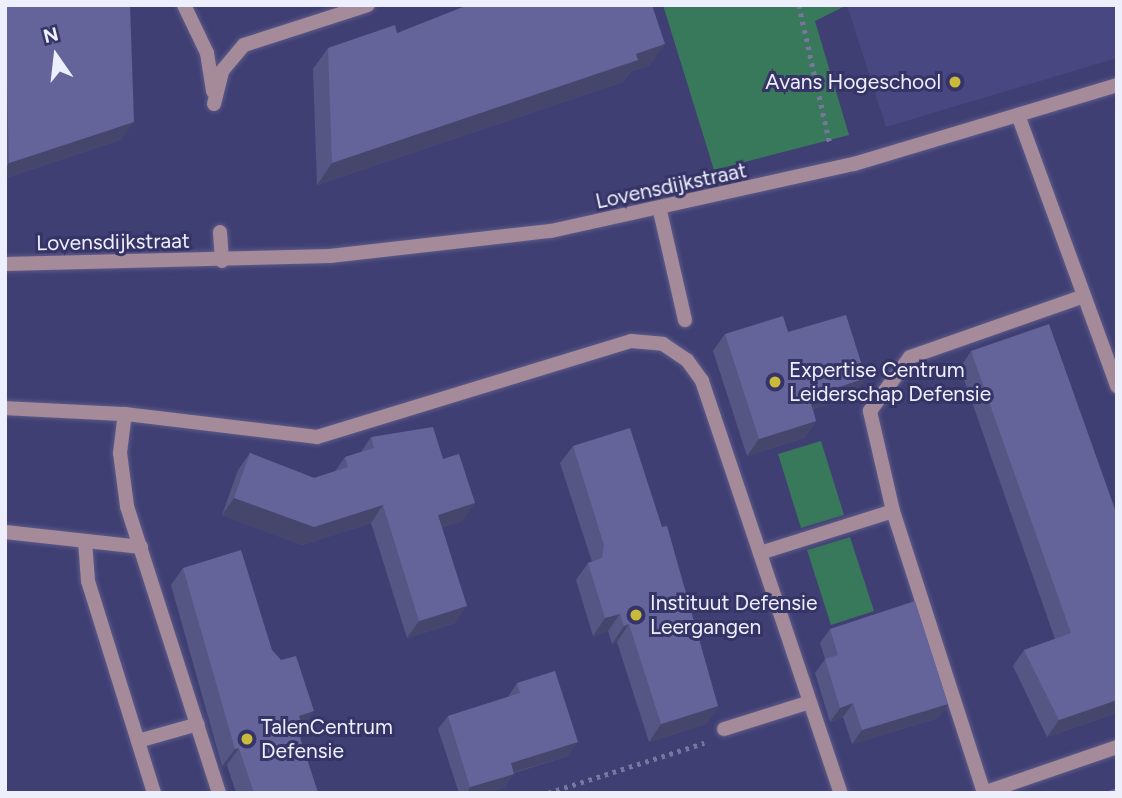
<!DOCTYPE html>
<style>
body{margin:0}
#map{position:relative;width:1122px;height:798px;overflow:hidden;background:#403f73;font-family:Figtree,sans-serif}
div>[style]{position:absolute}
.built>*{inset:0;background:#494782}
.green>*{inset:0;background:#38785b}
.path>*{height:4.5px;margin-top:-2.25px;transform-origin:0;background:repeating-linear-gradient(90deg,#77779e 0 3.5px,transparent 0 8.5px)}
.roads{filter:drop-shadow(0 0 2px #5c5b89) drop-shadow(0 0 2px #5c5b89)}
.lane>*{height:14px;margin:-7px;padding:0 7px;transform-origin:7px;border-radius:7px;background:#a58a9a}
.street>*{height:14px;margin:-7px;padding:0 7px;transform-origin:7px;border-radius:7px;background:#a58a9a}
.wall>*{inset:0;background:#565685}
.shaded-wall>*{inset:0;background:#46466c}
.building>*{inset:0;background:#64649b}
.dots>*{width:19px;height:19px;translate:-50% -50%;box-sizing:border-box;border:4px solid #363467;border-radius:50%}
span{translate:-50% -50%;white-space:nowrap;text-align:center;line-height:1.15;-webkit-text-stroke:6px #363467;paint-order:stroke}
.poi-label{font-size:21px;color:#eeeffc}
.right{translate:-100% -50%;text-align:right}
.left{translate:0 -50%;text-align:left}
.street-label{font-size:21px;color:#eeeffc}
.frame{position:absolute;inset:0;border:7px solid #eeeffc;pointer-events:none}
.north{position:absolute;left:21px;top:21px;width:70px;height:70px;-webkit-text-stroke:5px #363467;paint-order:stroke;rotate:346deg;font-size:19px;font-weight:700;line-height:28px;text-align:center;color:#eeeffc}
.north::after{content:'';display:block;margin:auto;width:24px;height:32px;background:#eeeffc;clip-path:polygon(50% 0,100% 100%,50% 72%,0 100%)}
</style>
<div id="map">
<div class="built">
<i style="clip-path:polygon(847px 5px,1117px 5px,1117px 58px,886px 127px)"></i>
</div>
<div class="green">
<i style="clip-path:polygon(663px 5px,847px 5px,815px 21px,849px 135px,714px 170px)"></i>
<i style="clip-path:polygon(821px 441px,844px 515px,801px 528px,778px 454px)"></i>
<i style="clip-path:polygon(850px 537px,874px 611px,831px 625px,807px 550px)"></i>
</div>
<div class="path">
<i style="left:799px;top:5px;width:142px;rotate:77.4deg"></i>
<i style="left:548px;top:793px;width:164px;rotate:-17.8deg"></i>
</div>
<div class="roads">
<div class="lane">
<i style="left:184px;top:5px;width:53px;rotate:64.4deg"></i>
<i style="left:207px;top:53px;width:39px;rotate:81deg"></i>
<i style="left:214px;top:104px;width:34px;rotate:-76deg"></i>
<i style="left:222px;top:71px;width:34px;rotate:-50deg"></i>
<i style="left:244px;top:45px;width:130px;rotate:-17.9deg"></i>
<i style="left:1018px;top:115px;width:289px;rotate:69.9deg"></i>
<i style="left:660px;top:211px;width:112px;rotate:77.1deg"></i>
<i style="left:220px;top:232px;width:29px;rotate:86deg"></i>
<i style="left:5px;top:408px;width:120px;rotate:2.9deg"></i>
<i style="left:893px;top:511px;width:103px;rotate:-103deg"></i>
<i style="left:870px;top:411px;width:67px;rotate:-53.5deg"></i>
<i style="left:910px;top:357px;width:184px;rotate:-19.3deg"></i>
<i style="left:5px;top:532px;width:137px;rotate:6.3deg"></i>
<i style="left:85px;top:541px;width:40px;rotate:85.7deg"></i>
<i style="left:88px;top:581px;width:222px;rotate:72.7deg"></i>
<i style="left:760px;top:553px;width:139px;rotate:-17.5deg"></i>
<i style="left:893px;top:511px;width:296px;rotate:72.1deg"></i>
<i style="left:724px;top:729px;width:87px;rotate:-17.4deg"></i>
<i style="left:138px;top:741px;width:62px;rotate:-15.8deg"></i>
<i style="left:219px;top:793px;width:301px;rotate:-107.8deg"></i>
<i style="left:127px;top:506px;width:53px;rotate:-97.5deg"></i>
<i style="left:120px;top:453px;width:39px;rotate:-83deg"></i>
<i style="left:125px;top:414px;width:193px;rotate:6.8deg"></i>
<i style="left:317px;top:437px;width:328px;rotate:-17deg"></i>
<i style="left:631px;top:341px;width:32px;rotate:5deg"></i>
<i style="left:663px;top:344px;width:29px;rotate:34deg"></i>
<i style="left:687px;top:360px;width:26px;rotate:54deg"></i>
<i style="left:702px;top:381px;width:435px;rotate:71.4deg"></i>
<i style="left:983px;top:793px;width:142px;rotate:-18.9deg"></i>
</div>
<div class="street">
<i style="left:5px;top:264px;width:325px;rotate:-1.4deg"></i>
<i style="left:330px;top:256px;width:222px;rotate:-6.5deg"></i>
<i style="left:551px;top:231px;width:310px;rotate:-12.5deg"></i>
<i style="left:854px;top:164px;width:275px;rotate:-16.7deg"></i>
</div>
</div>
<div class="wall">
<i style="clip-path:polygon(5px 5px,122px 139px,5px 178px)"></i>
<i style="clip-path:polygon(397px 33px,650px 65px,630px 72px,623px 82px,317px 185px,313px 69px,328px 48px)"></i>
<i style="clip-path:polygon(788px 332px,854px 396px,813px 409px,816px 421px,804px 438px,747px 456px,713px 351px,725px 334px)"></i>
<i style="clip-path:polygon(971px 351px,1117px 713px,1047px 737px,1013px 666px,1024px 650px,1055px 639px,960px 368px)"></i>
<i style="clip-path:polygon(371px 437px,462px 521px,442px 527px,455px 623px,407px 638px,371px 523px,302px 545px,222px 515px,238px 470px,250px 453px,314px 478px,335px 471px,345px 457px,361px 452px)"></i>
<i style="clip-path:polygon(573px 446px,662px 527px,718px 706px,706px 724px,649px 742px,617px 642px,612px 644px,608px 631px,593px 636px,576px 580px,588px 563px,592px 562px,560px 463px)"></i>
<i style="clip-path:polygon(183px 568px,272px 650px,303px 728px,299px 733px,318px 793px,236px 793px,227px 765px,222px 766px,171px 585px)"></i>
<i style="clip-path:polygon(830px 629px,948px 704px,938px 718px,852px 744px,843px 717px,830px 722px,815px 673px,825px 659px,820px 643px)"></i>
<i style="clip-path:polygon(517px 683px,568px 756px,514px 773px,505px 787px,486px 793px,459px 793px,438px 729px,448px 716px,508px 697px)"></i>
</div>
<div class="shaded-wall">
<i style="clip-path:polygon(665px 44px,650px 65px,630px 72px,623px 82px,317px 185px,332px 163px)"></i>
<i style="clip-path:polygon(134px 122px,122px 139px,5px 178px,5px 169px,9px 163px)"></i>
<i style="clip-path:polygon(866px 378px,854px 396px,797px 414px,809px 397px)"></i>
<i style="clip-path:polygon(816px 421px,804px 438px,747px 456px,759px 439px)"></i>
<i style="clip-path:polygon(234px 498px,383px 505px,371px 523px,302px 545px,222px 515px)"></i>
<i style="clip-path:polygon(475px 503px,462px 521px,426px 532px,438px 515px)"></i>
<i style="clip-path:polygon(467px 606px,455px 623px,407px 638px,419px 621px)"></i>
<i style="clip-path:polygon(620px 614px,608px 631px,593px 636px,605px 618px)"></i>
<i style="clip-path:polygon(629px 624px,617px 642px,612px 644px,624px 626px)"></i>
<i style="clip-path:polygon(1117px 700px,1117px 713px,1047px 737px,1059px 720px)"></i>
<i style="clip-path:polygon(853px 703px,843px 717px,830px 722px,840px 708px)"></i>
<i style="clip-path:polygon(948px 704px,938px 718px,852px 744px,862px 730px)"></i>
<i style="clip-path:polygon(718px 706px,706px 724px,649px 742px,661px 724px)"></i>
<i style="clip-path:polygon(314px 711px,302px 728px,303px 728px,291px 745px,299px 716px)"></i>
<i style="clip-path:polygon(578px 742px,568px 756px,501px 776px,511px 763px)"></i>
<i style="clip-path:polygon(239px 748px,227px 765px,222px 766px,235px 749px)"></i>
<i style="clip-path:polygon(514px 774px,505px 787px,486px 793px,467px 793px,470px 787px)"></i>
</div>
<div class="building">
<i style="clip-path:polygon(5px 5px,130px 5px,134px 122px,9px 163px)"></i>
<i style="clip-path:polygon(468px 5px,652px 5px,665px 44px,636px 54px,638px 60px,332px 163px,328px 48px,395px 25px,397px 33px)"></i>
<i style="clip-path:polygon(846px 315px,866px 378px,809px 397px,816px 421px,759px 439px,725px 334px,783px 316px,788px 332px)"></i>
<i style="clip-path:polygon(1049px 324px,1117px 515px,1117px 700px,1059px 720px,1024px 650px,1071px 633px,971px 351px)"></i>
<i style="clip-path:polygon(433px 427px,443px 459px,459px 454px,475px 503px,438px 515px,467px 606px,419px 621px,383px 505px,314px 527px,234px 498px,250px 453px,314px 478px,348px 467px,345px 457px,374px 448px,371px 437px)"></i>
<i style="clip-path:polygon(630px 428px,662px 527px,667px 526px,718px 706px,661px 724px,629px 624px,624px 626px,620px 614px,605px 618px,588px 563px,602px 558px,604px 545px,573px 446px)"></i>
<i style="clip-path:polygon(241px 550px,272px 650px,281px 660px,296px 656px,314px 711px,299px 716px,303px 728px,297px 729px,318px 793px,254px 793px,239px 748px,235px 749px,183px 568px)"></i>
<i style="clip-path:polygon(915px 601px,948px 704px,862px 730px,853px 703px,840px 708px,825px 659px,838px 655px,830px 629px)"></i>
<i style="clip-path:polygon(555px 671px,578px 742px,511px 763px,514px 774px,470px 787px,448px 716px,520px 693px,517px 683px)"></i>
<i style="clip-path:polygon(1117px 788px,1117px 793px,1102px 793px)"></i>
</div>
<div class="dots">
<i style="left:955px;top:82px;background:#c9ba3a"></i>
<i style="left:775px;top:382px;background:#c9ba3a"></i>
<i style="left:636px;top:615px;background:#c9ba3a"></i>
<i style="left:247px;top:739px;background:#c9ba3a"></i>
</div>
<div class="poi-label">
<span class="right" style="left:941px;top:82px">Avans Hogeschool</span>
<span class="left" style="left:789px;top:382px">Expertise Centrum<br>Leiderschap Defensie</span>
<span class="left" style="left:650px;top:615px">Instituut Defensie<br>Leergangen</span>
<span class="left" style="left:261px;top:739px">TalenCentrum<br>Defensie</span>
</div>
<div class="street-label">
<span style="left:671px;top:186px;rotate:-12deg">Lovensdijkstraat</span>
<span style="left:113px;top:242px;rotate:-1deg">Lovensdijkstraat</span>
</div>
<div class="frame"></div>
<div class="north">N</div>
</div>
